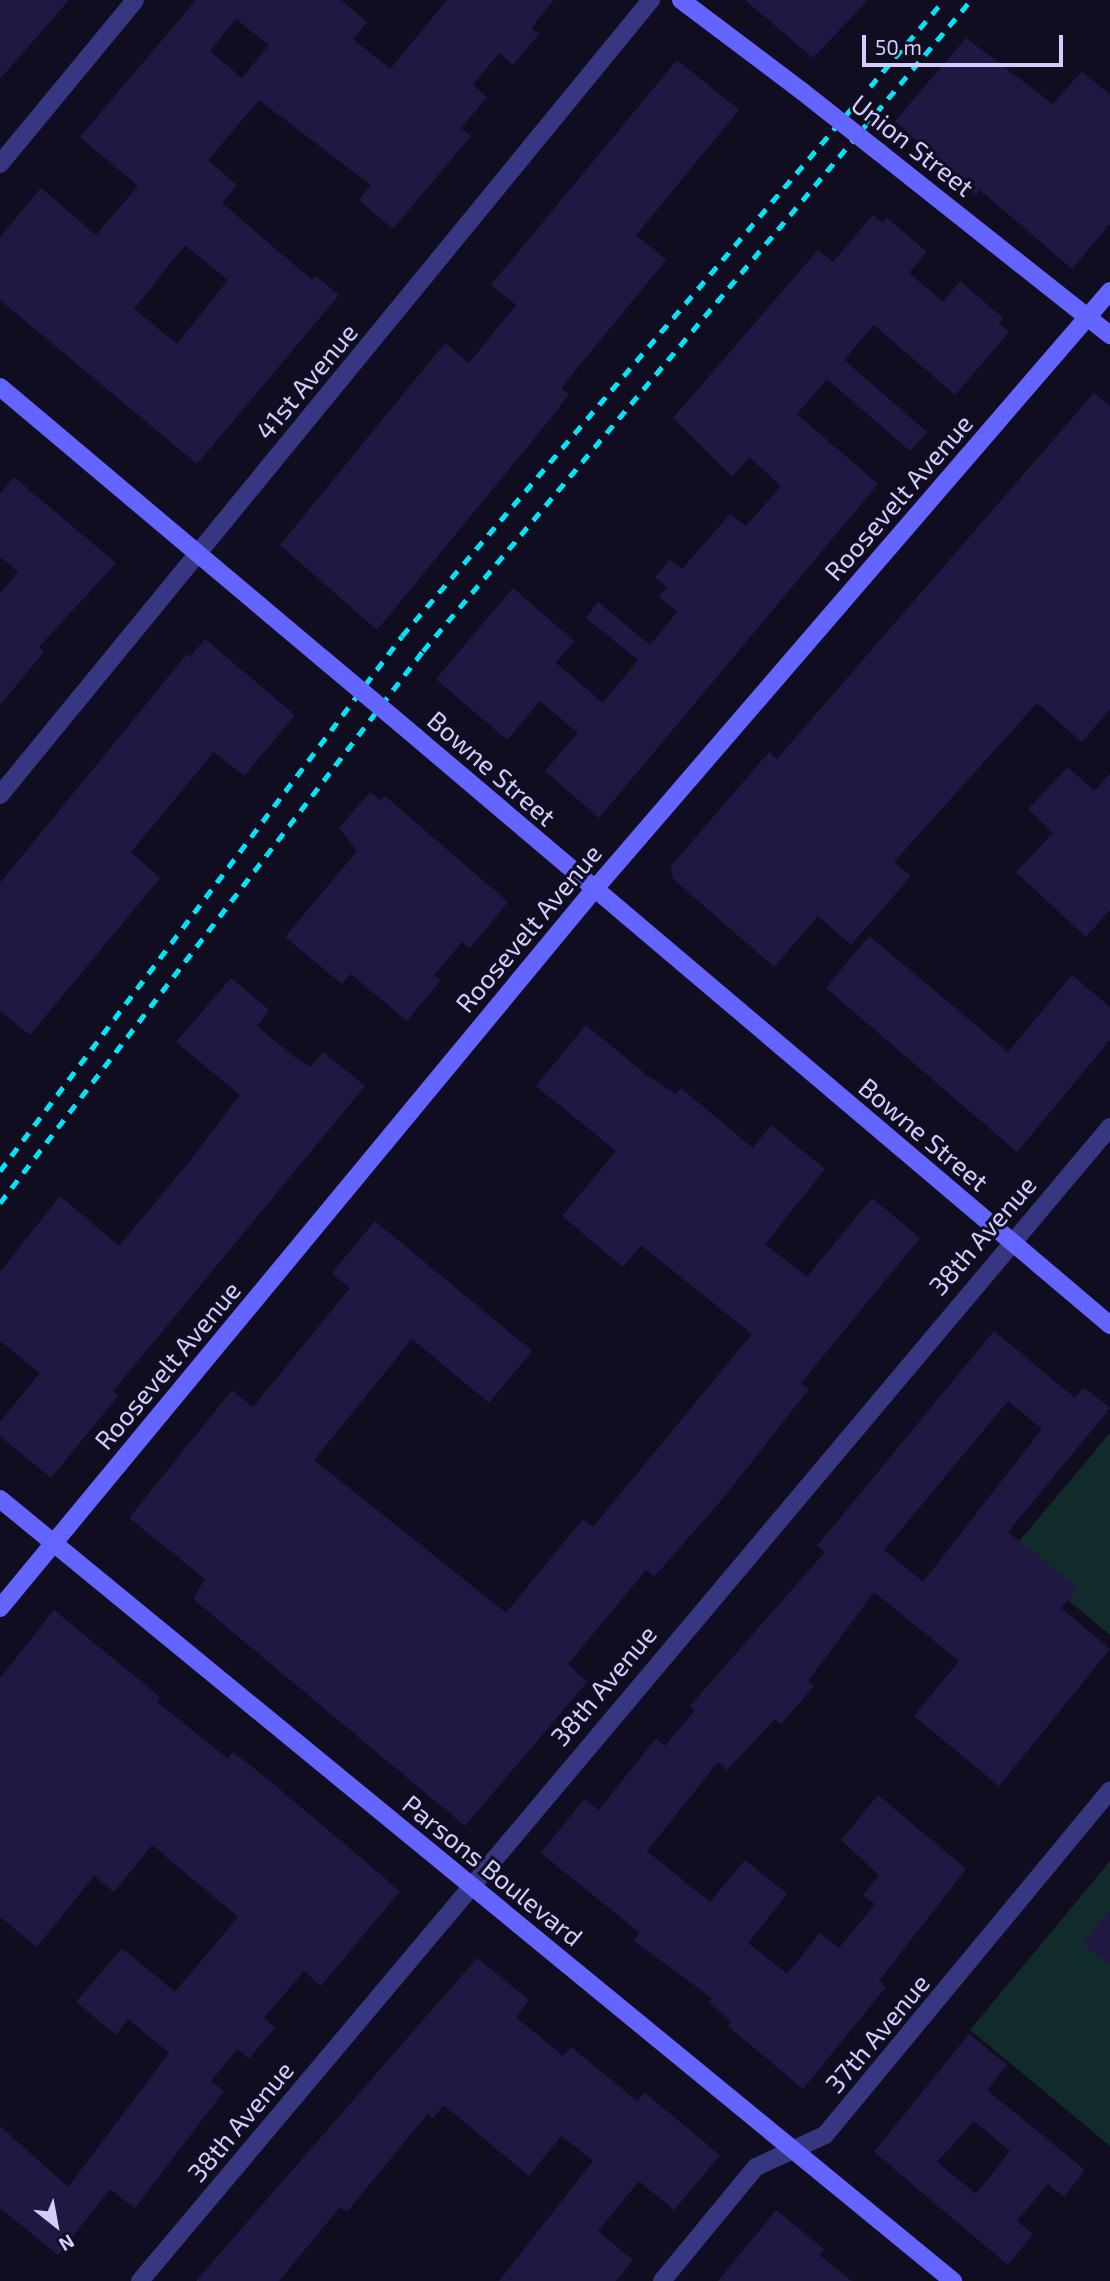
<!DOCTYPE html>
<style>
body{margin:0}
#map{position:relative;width:1110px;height:2281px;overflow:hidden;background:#100d21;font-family:"Exo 2",sans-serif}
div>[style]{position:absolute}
.green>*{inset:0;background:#102b2a}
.building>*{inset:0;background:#201843}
.street>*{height:18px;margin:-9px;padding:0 9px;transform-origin:9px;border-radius:9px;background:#373781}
.secondary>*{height:18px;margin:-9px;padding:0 9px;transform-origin:9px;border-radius:9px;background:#6464ff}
.rail>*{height:5px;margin-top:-2.5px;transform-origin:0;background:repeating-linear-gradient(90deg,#00e6f8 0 10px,transparent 0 19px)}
.secondary-bridge>*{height:18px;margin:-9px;padding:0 9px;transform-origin:9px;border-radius:9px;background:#6464ff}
span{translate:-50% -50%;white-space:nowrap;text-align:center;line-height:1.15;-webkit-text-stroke:6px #100d21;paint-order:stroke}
.street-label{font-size:26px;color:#d1cdff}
.north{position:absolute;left:21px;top:2190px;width:70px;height:70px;-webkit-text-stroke:5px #100d21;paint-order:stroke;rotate:149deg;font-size:19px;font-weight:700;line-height:28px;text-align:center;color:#d1cdff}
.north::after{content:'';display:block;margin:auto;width:24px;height:32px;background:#d1cdff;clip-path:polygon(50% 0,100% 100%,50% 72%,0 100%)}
.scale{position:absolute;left:862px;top:35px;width:201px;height:32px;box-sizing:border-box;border:4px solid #d1cdff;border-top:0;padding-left:9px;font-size:21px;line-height:24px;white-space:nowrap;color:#d1cdff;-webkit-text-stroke:5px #100d21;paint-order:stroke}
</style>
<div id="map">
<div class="green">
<i style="clip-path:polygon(1110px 1433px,1110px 1635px,1010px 1552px)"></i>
<i style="clip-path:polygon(1110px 1861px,1110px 2146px,970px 2030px)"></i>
</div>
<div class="building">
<i style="clip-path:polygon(0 0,69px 0,0 79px)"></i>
<i style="clip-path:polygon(evenodd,196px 0,341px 0,367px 22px,353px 39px,390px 69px,447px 0,554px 0,531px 28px,539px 34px,513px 65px,499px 53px,473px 85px,487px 97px,461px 128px,471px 136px,393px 229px,359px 200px,371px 185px,259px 100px,208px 160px,237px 185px,222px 203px,312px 280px,316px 276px,339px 295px,197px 464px,0 300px,0 237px,41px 188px,96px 235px,138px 186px,80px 137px,196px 0,236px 19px,269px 45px,242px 78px,210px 51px,236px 19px,196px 0,185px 245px,228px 280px,177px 344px,134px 309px,185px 245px)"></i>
<i style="clip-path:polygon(745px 0,868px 0,813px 58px)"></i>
<i style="clip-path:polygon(966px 38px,1053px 104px,1082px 71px,1110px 95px,1110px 224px,1072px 269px,980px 190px,976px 195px,895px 121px)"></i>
<i style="clip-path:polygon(677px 60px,739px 110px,636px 235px,666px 260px,561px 388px,569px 394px,547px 423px,377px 630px,280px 545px,445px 343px,469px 363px,516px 305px,491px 285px)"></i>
<i style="clip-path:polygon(873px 215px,883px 223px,887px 218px,927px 252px,909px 273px,943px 302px,960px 281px,1003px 318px,999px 323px,1009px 332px,955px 395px,874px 325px,844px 360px,927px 432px,910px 451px,827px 379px,797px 414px,878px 484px,599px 818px,545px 771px,578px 733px,540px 701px,507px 740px,436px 679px,513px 588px,574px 641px,556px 663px,603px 703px,638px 660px,586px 618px,598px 602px,650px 645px,677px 612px,659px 597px,667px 587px,655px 577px,670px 560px,682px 569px,730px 514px,746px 526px,781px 486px,749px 457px,732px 477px,673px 418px,818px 250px,833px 262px)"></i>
<i style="clip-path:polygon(1094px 393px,1110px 406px,1110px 709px,1082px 742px,1037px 703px,894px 862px,911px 876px,851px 945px,818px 916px,774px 967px,673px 879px,671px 866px,769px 752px,777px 759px)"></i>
<i style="clip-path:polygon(14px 477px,116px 563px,39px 647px,44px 652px,0 705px,0 594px,18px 572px,0 557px,0 494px)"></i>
<i style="clip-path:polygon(205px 639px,295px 715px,244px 776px,214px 752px,131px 852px,160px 878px,30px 1035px,0 1011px,0 883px,187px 654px,190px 657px)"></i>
<i style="clip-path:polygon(1068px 767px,1094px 791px,1110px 774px,1110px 910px,1086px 937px,1016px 872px,1053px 833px,1028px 809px)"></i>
<i style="clip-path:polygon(370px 792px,381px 800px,385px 796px,508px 902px,470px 948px,462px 942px,434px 975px,441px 980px,407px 1021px,351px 974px,342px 984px,285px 937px,357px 851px,339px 828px)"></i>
<i style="clip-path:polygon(869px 936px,1008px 1052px,1072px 975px,1110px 1007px,1110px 1040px,1017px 1152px,826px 988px)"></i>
<i style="clip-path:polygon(231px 978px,269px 1010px,257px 1026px,293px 1056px,311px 1067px,323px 1052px,365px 1086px,113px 1391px,118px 1396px,51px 1478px,0 1436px,0 1422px,40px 1373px,0 1341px,0 1272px,60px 1196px,119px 1246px,189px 1162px,240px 1095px,176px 1042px)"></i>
<i style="clip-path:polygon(586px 1025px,649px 1077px,676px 1094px,681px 1088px,753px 1148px,771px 1125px,825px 1169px,765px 1244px,807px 1277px,872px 1198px,920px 1238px,801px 1383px,809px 1389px,725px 1496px,654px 1577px,646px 1570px,568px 1664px,587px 1682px,465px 1826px,193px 1599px,205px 1579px,129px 1518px,232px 1390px,253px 1407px,350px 1288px,332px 1273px,375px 1221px,532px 1351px,489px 1403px,412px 1339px,314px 1460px,506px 1613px,583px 1519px,593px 1527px,752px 1334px,641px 1245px,623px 1267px,562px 1216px,616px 1151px,536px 1086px)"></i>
<i style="clip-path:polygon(evenodd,994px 1331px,1075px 1398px,1084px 1387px,1110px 1408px,1008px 1532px,1078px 1588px,1061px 1608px,1110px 1649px,999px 1786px,914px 1716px,959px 1661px,874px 1592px,808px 1681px,814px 1686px,781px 1724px,775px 1719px,727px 1770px,718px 1762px,647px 1851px,710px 1902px,745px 1860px,787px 1894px,748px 1943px,787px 1974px,820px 1933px,839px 1948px,875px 1904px,863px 1895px,879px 1875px,841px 1840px,878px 1795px,966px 1869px,879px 1981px,886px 1987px,803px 2089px,728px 2026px,731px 2021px,709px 2003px,712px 1998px,633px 1940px,640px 1933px,541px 1853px,584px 1799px,599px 1810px,656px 1738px,665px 1746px,695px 1710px,690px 1706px,825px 1552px,817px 1546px,994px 1331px,1008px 1401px,1042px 1429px,923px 1582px,884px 1550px,1008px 1401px)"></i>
<i style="clip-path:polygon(54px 1610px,160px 1697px,157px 1702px,228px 1759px,233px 1752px,270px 1781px,400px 1891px,321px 1986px,304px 1971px,264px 2018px,275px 2027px,249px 2059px,237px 2049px,211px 2081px,224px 2091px,135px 2208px,110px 2189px,58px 2255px,0 2208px,0 2126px,68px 2187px,169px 2053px,128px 2019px,116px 2035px,76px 2002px,122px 1948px,175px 1992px,238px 1917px,152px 1845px,114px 1892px,94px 1876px,37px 1947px,0 1917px,0 1678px)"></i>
<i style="clip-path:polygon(1110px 1910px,1110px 1965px,1083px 1943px)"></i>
<i style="clip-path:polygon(477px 1958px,529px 2000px,516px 2017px,563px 2056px,571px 2047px,637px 2101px,645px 2093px,720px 2155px,674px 2210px,639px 2181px,598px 2231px,633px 2260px,616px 2281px,499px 2281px,593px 2161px,561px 2136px,529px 2176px,444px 2105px,433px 2118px,428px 2113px,347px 2212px,340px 2207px,279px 2281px,196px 2281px)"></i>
<i style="clip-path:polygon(evenodd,969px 2034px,1007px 2065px,987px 2090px,1085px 2170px,1064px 2197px,1048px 2184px,1017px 2221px,1033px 2234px,1008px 2265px,874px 2152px,969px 2034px,974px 2121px,1010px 2151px,976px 2194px,937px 2162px,974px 2121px)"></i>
<i style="clip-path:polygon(776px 2210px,824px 2249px,819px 2255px,852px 2281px,718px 2281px)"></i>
</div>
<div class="street">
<i style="left:0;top:164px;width:212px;rotate:-50.5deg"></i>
<i style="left:0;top:795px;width:1028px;rotate:-50.69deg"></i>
<i style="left:140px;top:2281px;width:1508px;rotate:-49.95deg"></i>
<i style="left:662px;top:2281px;width:148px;rotate:-50.5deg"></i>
<i style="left:756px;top:2167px;width:76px;rotate:-24.9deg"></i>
<i style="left:825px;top:2135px;width:447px;rotate:-50.4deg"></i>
</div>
<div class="secondary">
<i style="left:681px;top:0;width:153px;rotate:37deg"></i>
<i style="left:879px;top:152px;width:295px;rotate:38.4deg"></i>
<i style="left:0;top:387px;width:421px;rotate:40.1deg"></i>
<i style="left:416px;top:737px;width:910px;rotate:40.27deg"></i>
<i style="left:0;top:1499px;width:1233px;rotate:39.37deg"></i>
<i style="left:0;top:1608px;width:930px;rotate:-50.41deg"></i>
<i style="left:593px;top:891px;width:792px;rotate:-49.25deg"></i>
</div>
<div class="rail">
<i style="left:0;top:1171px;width:669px;rotate:-53.08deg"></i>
<i style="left:402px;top:636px;width:836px;rotate:-49.56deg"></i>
<i style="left:0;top:1203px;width:695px;rotate:-52.54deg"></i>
<i style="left:423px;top:651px;width:851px;rotate:-49.91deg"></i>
</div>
<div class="secondary-bridge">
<i style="left:803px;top:92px;width:97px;rotate:38.3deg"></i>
<i style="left:322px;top:658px;width:123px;rotate:40deg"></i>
</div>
<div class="street-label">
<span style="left:913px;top:145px;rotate:38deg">Union Street</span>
<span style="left:306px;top:381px;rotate:-50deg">41st Avenue</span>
<span style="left:898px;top:497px;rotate:-49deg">Roosevelt Avenue</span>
<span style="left:492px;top:768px;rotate:41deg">Bowne Street</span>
<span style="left:528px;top:928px;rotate:-50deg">Roosevelt Avenue</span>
<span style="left:924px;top:1134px;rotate:40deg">Bowne Street</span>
<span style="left:982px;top:1235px;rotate:-49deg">38th Avenue</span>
<span style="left:167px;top:1365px;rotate:-50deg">Roosevelt Avenue</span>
<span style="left:603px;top:1685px;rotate:-50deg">38th Avenue</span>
<span style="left:493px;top:1870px;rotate:39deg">Parsons Boulevard</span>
<span style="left:877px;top:2033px;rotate:-50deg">37th Avenue</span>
<span style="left:240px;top:2121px;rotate:-50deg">38th Avenue</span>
</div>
<div class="north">N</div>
<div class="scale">50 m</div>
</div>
